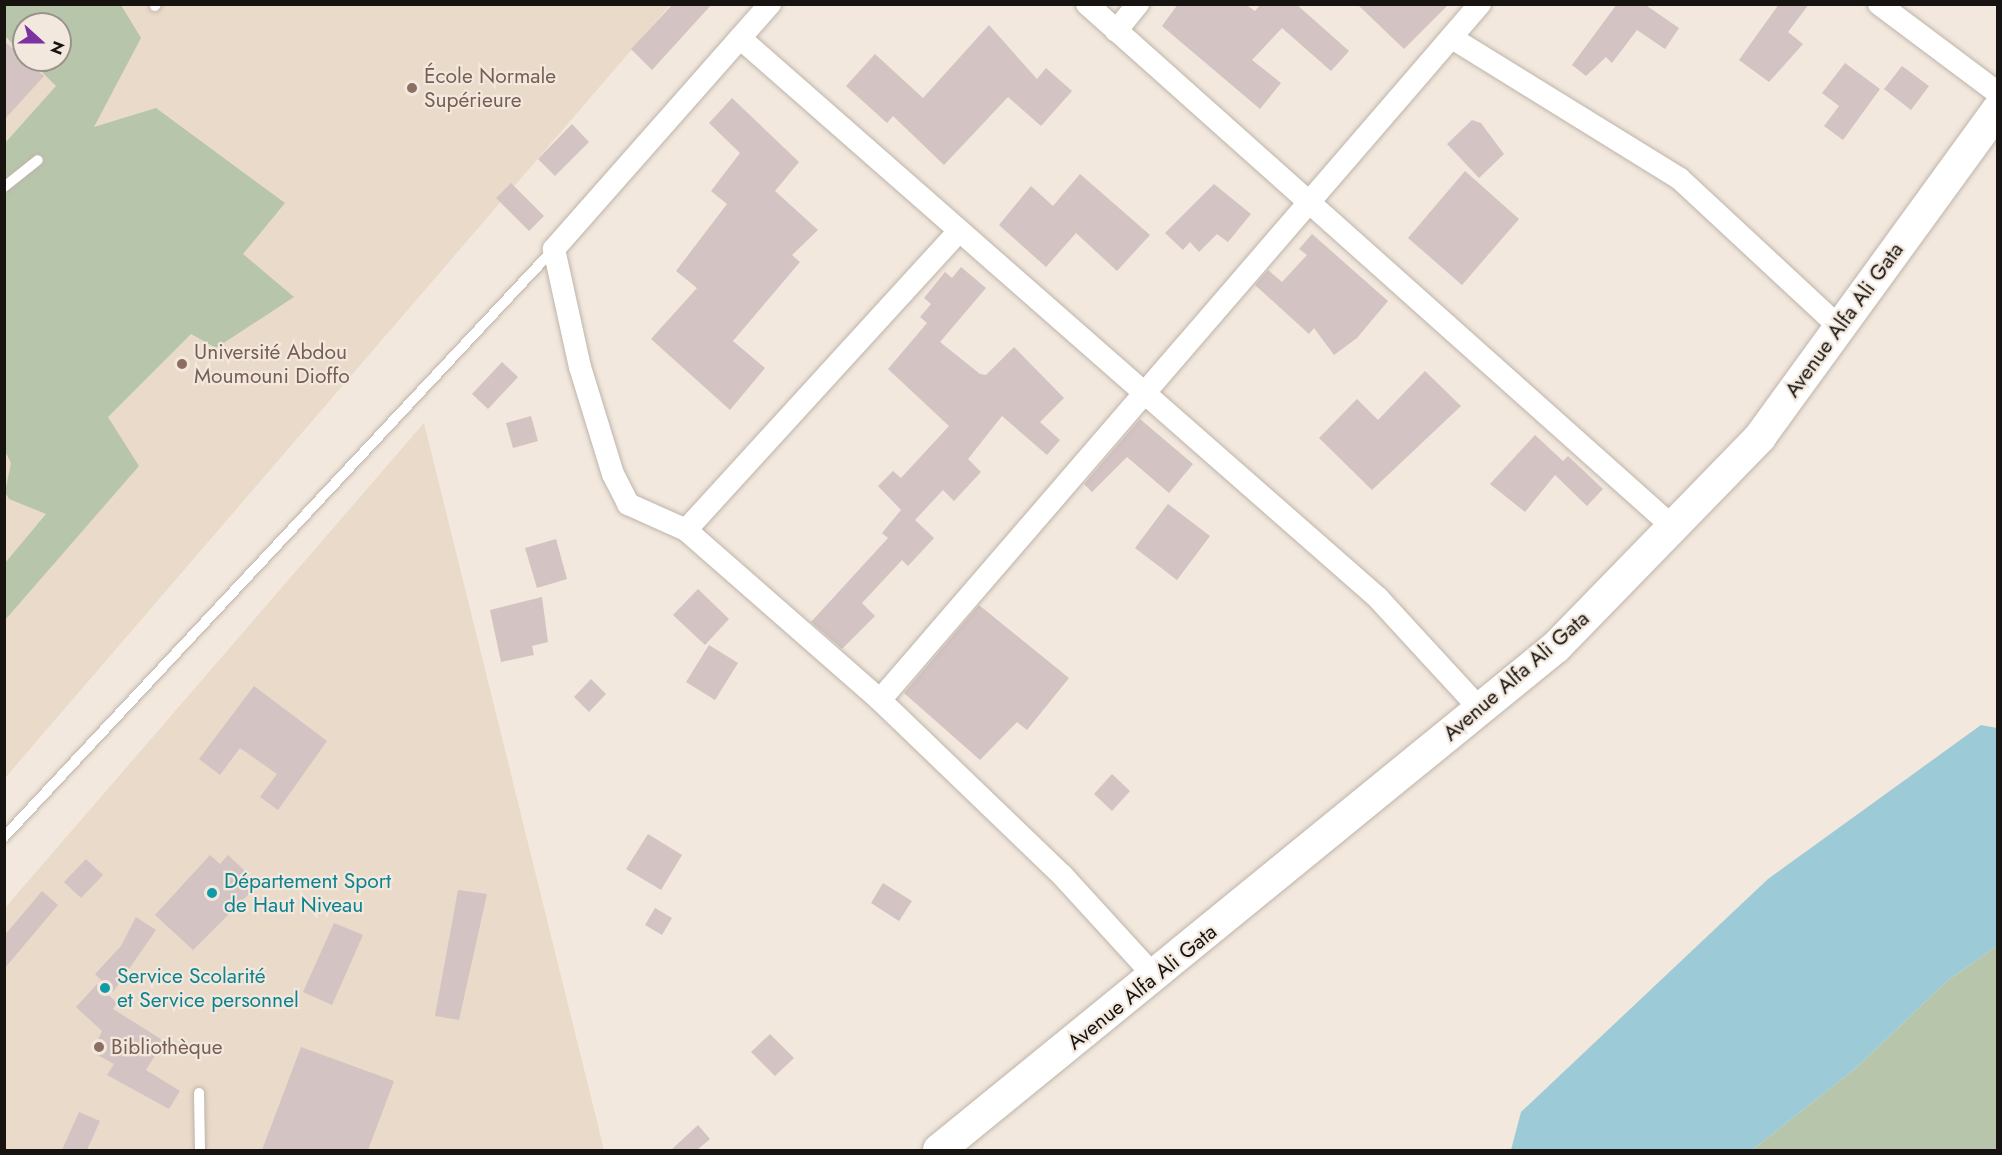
<!DOCTYPE html>
<meta charset="utf-8">
<style>
body{margin:0}
#map{position:relative;width:2002px;height:1155px;overflow:hidden;background:#f2e8dd;font-family:Jost,sans-serif}
div>[style]{position:absolute}
.built>*{inset:0;background:#e9dac9}
.green>*{inset:0;background:#b7c6ab}
.water>*{inset:0;background:#9dcad7}
.building>*{inset:0;background:#d3c3c2}
.roads{filter:drop-shadow(0 0 2px #beb4aa) drop-shadow(0 0 2px #beb4aa)}
.lane>*{height:10px;margin:-5px;padding:0 5px;transform-origin:5px;border-radius:5px;background:#fff}
.street>*{height:22px;margin:-11px;padding:0 11px;transform-origin:11px;border-radius:11px;background:#fff}
.secondary>*{height:32px;margin:-16px;padding:0 16px;transform-origin:16px;border-radius:16px;background:#fff}
.dots>*{width:16px;height:16px;translate:-50% -50%;box-sizing:border-box;border:3px solid #f2e8dd;border-radius:50%}
span{translate:-50% -50%;white-space:nowrap;text-align:center;line-height:1.15;-webkit-text-stroke:4.5px #f2e8dd;paint-order:stroke}
.education-label{font-size:21px;color:#785e54}
.left{translate:0 -50%;text-align:left}
.street-label{font-size:21px;color:#171310}
.culture-label{font-size:21px;color:#0d838f}
.frame{position:absolute;inset:0;border:6px solid #171310;pointer-events:none}
.north{position:absolute;left:12px;top:12px;width:60px;height:60px;box-sizing:border-box;background:#f2e8dd;border:2px solid #9a938b;border-radius:50%;rotate:111deg;font-size:16px;font-weight:700;line-height:24px;text-align:center;color:#171310}
.north::after{content:'';display:block;margin:auto;width:21px;height:27px;background:#7d32a4;clip-path:polygon(50% 0,100% 100%,50% 72%,0 100%)}
</style>
<div id="map">
<div class="built">
<i style="clip-path:polygon(evenodd,5px 5px,670px 5px,5px 778px,5px 5px,24px 24px,60px 24px,60px 60px,24px 60px,24px 24px)"></i>
<i style="clip-path:polygon(424px 423px,604px 1150px,5px 1150px,5px 908px)"></i>
</div>
<div class="green">
<i style="clip-path:polygon(5px 5px,121px 5px,141px 38px,94px 127px,156px 108px,285px 203px,243px 254px,294px 297px,216px 348px,191px 334px,108px 417px,139px 466px,5px 620px,5px 563px,46px 514px,9px 499px,5px 492px,11px 463px,4px 449px,5px 143px,56px 86px,30px 60px,60px 60px,60px 24px,24px 24px,24px 55px,5px 36px)"></i>
<i style="clip-path:polygon(1997px 946px,1997px 1150px,1752px 1150px,1856px 1068px,1947px 981px)"></i>
</div>
<div class="water">
<i style="clip-path:polygon(1981px 725px,1997px 728px,1997px 946px,1947px 981px,1856px 1068px,1752px 1150px,1511px 1150px,1521px 1112px,1768px 879px)"></i>
</div>
<div class="building">
<i style="clip-path:polygon(673px 4px,712px 4px,652px 70px,631px 49px)"></i>
<i style="clip-path:polygon(1178px 4px,1245px 4px,1255px 11px,1261px 4px,1296px 4px,1349px 51px,1331px 71px,1282px 28px,1252px 60px,1281px 83px,1260px 109px,1162px 26px)"></i>
<i style="clip-path:polygon(1357px 4px,1449px 4px,1404px 49px)"></i>
<i style="clip-path:polygon(1617px 4px,1644px 4px,1679px 28px,1665px 49px,1637px 30px,1612px 63px,1606px 57px,1586px 76px,1572px 65px)"></i>
<i style="clip-path:polygon(1779px 4px,1809px 4px,1788px 32px,1803px 44px,1769px 82px,1739px 60px)"></i>
<i style="clip-path:polygon(989px 25px,1037px 79px,1046px 68px,1072px 91px,1041px 126px,1008px 97px,944px 165px,893px 116px,887px 123px,846px 86px,875px 54px,923px 98px)"></i>
<i style="clip-path:polygon(4px 41px,44px 76px,4px 120px)"></i>
<i style="clip-path:polygon(1845px 63px,1880px 89px,1843px 140px,1824px 126px,1839px 106px,1822px 93px)"></i>
<i style="clip-path:polygon(1902px 66px,1929px 86px,1911px 110px,1884px 89px)"></i>
<i style="clip-path:polygon(732px 98px,799px 162px,775px 191px,818px 230px,792px 255px,800px 262px,733px 341px,765px 368px,730px 410px,651px 339px,697px 288px,676px 271px,727px 204px,711px 191px,740px 153px,709px 123px)"></i>
<i style="clip-path:polygon(1472px 120px,1481px 123px,1504px 154px,1479px 178px,1447px 144px)"></i>
<i style="clip-path:polygon(572px 124px,589px 142px,555px 176px,538px 159px)"></i>
<i style="clip-path:polygon(1465px 171px,1519px 219px,1462px 285px,1408px 238px)"></i>
<i style="clip-path:polygon(1080px 174px,1150px 235px,1117px 271px,1076px 233px,1046px 267px,999px 225px,1031px 186px,1053px 206px)"></i>
<i style="clip-path:polygon(511px 183px,544px 216px,529px 231px,496px 198px)"></i>
<i style="clip-path:polygon(1214px 184px,1251px 214px,1228px 242px,1217px 234px,1199px 252px,1190px 242px,1183px 250px,1165px 233px)"></i>
<i style="clip-path:polygon(1312px 234px,1388px 301px,1357px 338px,1334px 355px,1314px 328px,1309px 334px,1255px 285px,1268px 270px,1282px 282px,1307px 255px,1299px 249px)"></i>
<i style="clip-path:polygon(961px 267px,986px 288px,940px 342px,980px 374px,986px 375px,1014px 347px,1064px 398px,1040px 422px,1060px 440px,1047px 455px,1002px 416px,968px 459px,981px 472px,954px 501px,943px 490px,915px 520px,934px 538px,908px 566px,902px 560px,862px 603px,875px 616px,842px 649px,811px 622px,888px 538px,882px 533px,901px 510px,878px 486px,893px 471px,901px 478px,949px 426px,888px 369px,927px 323px,920px 317px,931px 304px,924px 298px,945px 272px,952px 278px)"></i>
<i style="clip-path:polygon(502px 362px,518px 377px,488px 409px,472px 394px)"></i>
<i style="clip-path:polygon(1425px 371px,1461px 406px,1372px 490px,1319px 438px,1357px 399px,1378px 420px)"></i>
<i style="clip-path:polygon(531px 416px,538px 441px,513px 448px,506px 423px)"></i>
<i style="clip-path:polygon(1140px 419px,1193px 464px,1169px 493px,1127px 457px,1092px 492px,1084px 484px)"></i>
<i style="clip-path:polygon(1535px 435px,1563px 461px,1568px 456px,1603px 489px,1587px 506px,1555px 475px,1525px 512px,1490px 484px)"></i>
<i style="clip-path:polygon(1168px 504px,1210px 536px,1177px 580px,1135px 548px)"></i>
<i style="clip-path:polygon(556px 539px,567px 579px,537px 588px,525px 548px)"></i>
<i style="clip-path:polygon(698px 589px,729px 619px,705px 645px,673px 615px)"></i>
<i style="clip-path:polygon(542px 597px,548px 642px,532px 646px,534px 655px,501px 662px,490px 610px)"></i>
<i style="clip-path:polygon(979px 605px,1069px 678px,1027px 730px,1017px 722px,980px 760px,904px 693px)"></i>
<i style="clip-path:polygon(709px 645px,738px 663px,715px 700px,686px 682px)"></i>
<i style="clip-path:polygon(591px 679px,606px 694px,589px 712px,574px 697px)"></i>
<i style="clip-path:polygon(254px 686px,327px 741px,278px 810px,260px 797px,277px 774px,240px 748px,220px 775px,199px 759px)"></i>
<i style="clip-path:polygon(1112px 774px,1130px 791px,1112px 811px,1094px 794px)"></i>
<i style="clip-path:polygon(648px 834px,682px 855px,661px 890px,626px 869px)"></i>
<i style="clip-path:polygon(210px 855px,220px 864px,228px 855px,259px 884px,193px 950px,155px 915px)"></i>
<i style="clip-path:polygon(86px 859px,103px 875px,81px 898px,64px 882px)"></i>
<i style="clip-path:polygon(883px 883px,912px 901px,899px 921px,871px 903px)"></i>
<i style="clip-path:polygon(458px 890px,487px 894px,459px 1020px,435px 1016px)"></i>
<i style="clip-path:polygon(42px 891px,58px 905px,4px 969px,4px 936px)"></i>
<i style="clip-path:polygon(655px 908px,672px 918px,662px 935px,645px 925px)"></i>
<i style="clip-path:polygon(136px 917px,156px 930px,113px 992px,95px 974px,121px 946px)"></i>
<i style="clip-path:polygon(334px 923px,363px 935px,332px 1005px,303px 992px)"></i>
<i style="clip-path:polygon(97px 984px,117px 1003px,113px 1009px,164px 1041px,146px 1070px,180px 1091px,169px 1109px,107px 1075px,114px 1064px,92px 1052px,102px 1031px,76px 1007px)"></i>
<i style="clip-path:polygon(770px 1034px,794px 1058px,775px 1076px,751px 1052px)"></i>
<i style="clip-path:polygon(301px 1047px,394px 1081px,368px 1150px,262px 1150px)"></i>
<i style="clip-path:polygon(79px 1112px,100px 1121px,87px 1150px,62px 1150px)"></i>
<i style="clip-path:polygon(698px 1125px,710px 1139px,697px 1150px,671px 1150px)"></i>
</div>
<div class="roads">
<div class="lane">
<i style="left:155px;top:6px;width:2px;rotate:-63deg"></i>
<i style="left:4px;top:187px;width:43px;rotate:-38.5deg"></i>
<i style="left:4px;top:837px;width:804px;rotate:-46.92deg"></i>
<i style="left:199px;top:1093px;width:57px;rotate:89deg"></i>
</div>
<div class="street">
<i style="left:770px;top:4px;width:327px;rotate:131.4deg"></i>
<i style="left:554px;top:249px;width:121px;rotate:77.6deg"></i>
<i style="left:580px;top:367px;width:112px;rotate:72.9deg"></i>
<i style="left:613px;top:474px;width:34px;rotate:63deg"></i>
<i style="left:628px;top:504px;width:64px;rotate:24.1deg"></i>
<i style="left:686px;top:530px;width:258px;rotate:41.2deg"></i>
<i style="left:880px;top:700px;width:919px;rotate:-49.24deg"></i>
<i style="left:1087px;top:4px;width:785px;rotate:41.75deg"></i>
<i style="left:1879px;top:4px;width:149px;rotate:36.8deg"></i>
<i style="left:1116px;top:31px;width:35px;rotate:-51deg"></i>
<i style="left:740px;top:38px;width:849px;rotate:41.27deg"></i>
<i style="left:1378px;top:598px;width:151px;rotate:47.4deg"></i>
<i style="left:1452px;top:38px;width:268px;rotate:31.7deg"></i>
<i style="left:1680px;top:179px;width:217px;rotate:42.9deg"></i>
<i style="left:686px;top:530px;width:405px;rotate:-47.6deg"></i>
<i style="left:880px;top:700px;width:252px;rotate:43.9deg"></i>
<i style="left:1062px;top:875px;width:138px;rotate:47.6deg"></i>
</div>
<div class="secondary">
<i style="left:939px;top:1150px;width:796px;rotate:-39.19deg"></i>
<i style="left:1556px;top:647px;width:293px;rotate:-45.8deg"></i>
<i style="left:1760px;top:437px;width:405px;rotate:-54deg"></i>
</div>
</div>
<div class="dots">
<i style="left:412px;top:88px;background:#8d6e63"></i>
<i style="left:182px;top:364px;background:#8d6e63"></i>
<i style="left:212px;top:893px;background:#0f9aa8"></i>
<i style="left:105px;top:988px;background:#0f9aa8"></i>
<i style="left:99px;top:1047px;background:#8d6e63"></i>
</div>
<div class="education-label">
<span class="left" style="left:424px;top:88px">École Normale<br>Supérieure</span>
<span class="left" style="left:194px;top:364px">Université Abdou<br>Moumouni Dioffo</span>
<span class="left" style="left:111px;top:1047px">Bibliothèque</span>
</div>
<div class="street-label">
<span style="left:1844px;top:320px;rotate:-54deg">Avenue Alfa Ali Gata</span>
<span style="left:1516px;top:676px;rotate:-41deg">Avenue Alfa Ali Gata</span>
<span style="left:1142px;top:987px;rotate:-39deg">Avenue Alfa Ali Gata</span>
</div>
<div class="culture-label">
<span class="left" style="left:224px;top:893px">Département Sport<br>de Haut Niveau</span>
<span class="left" style="left:117px;top:988px">Service Scolarité<br>et Service personnel</span>
</div>
<div class="frame"></div>
<div class="north">N</div>
</div>
